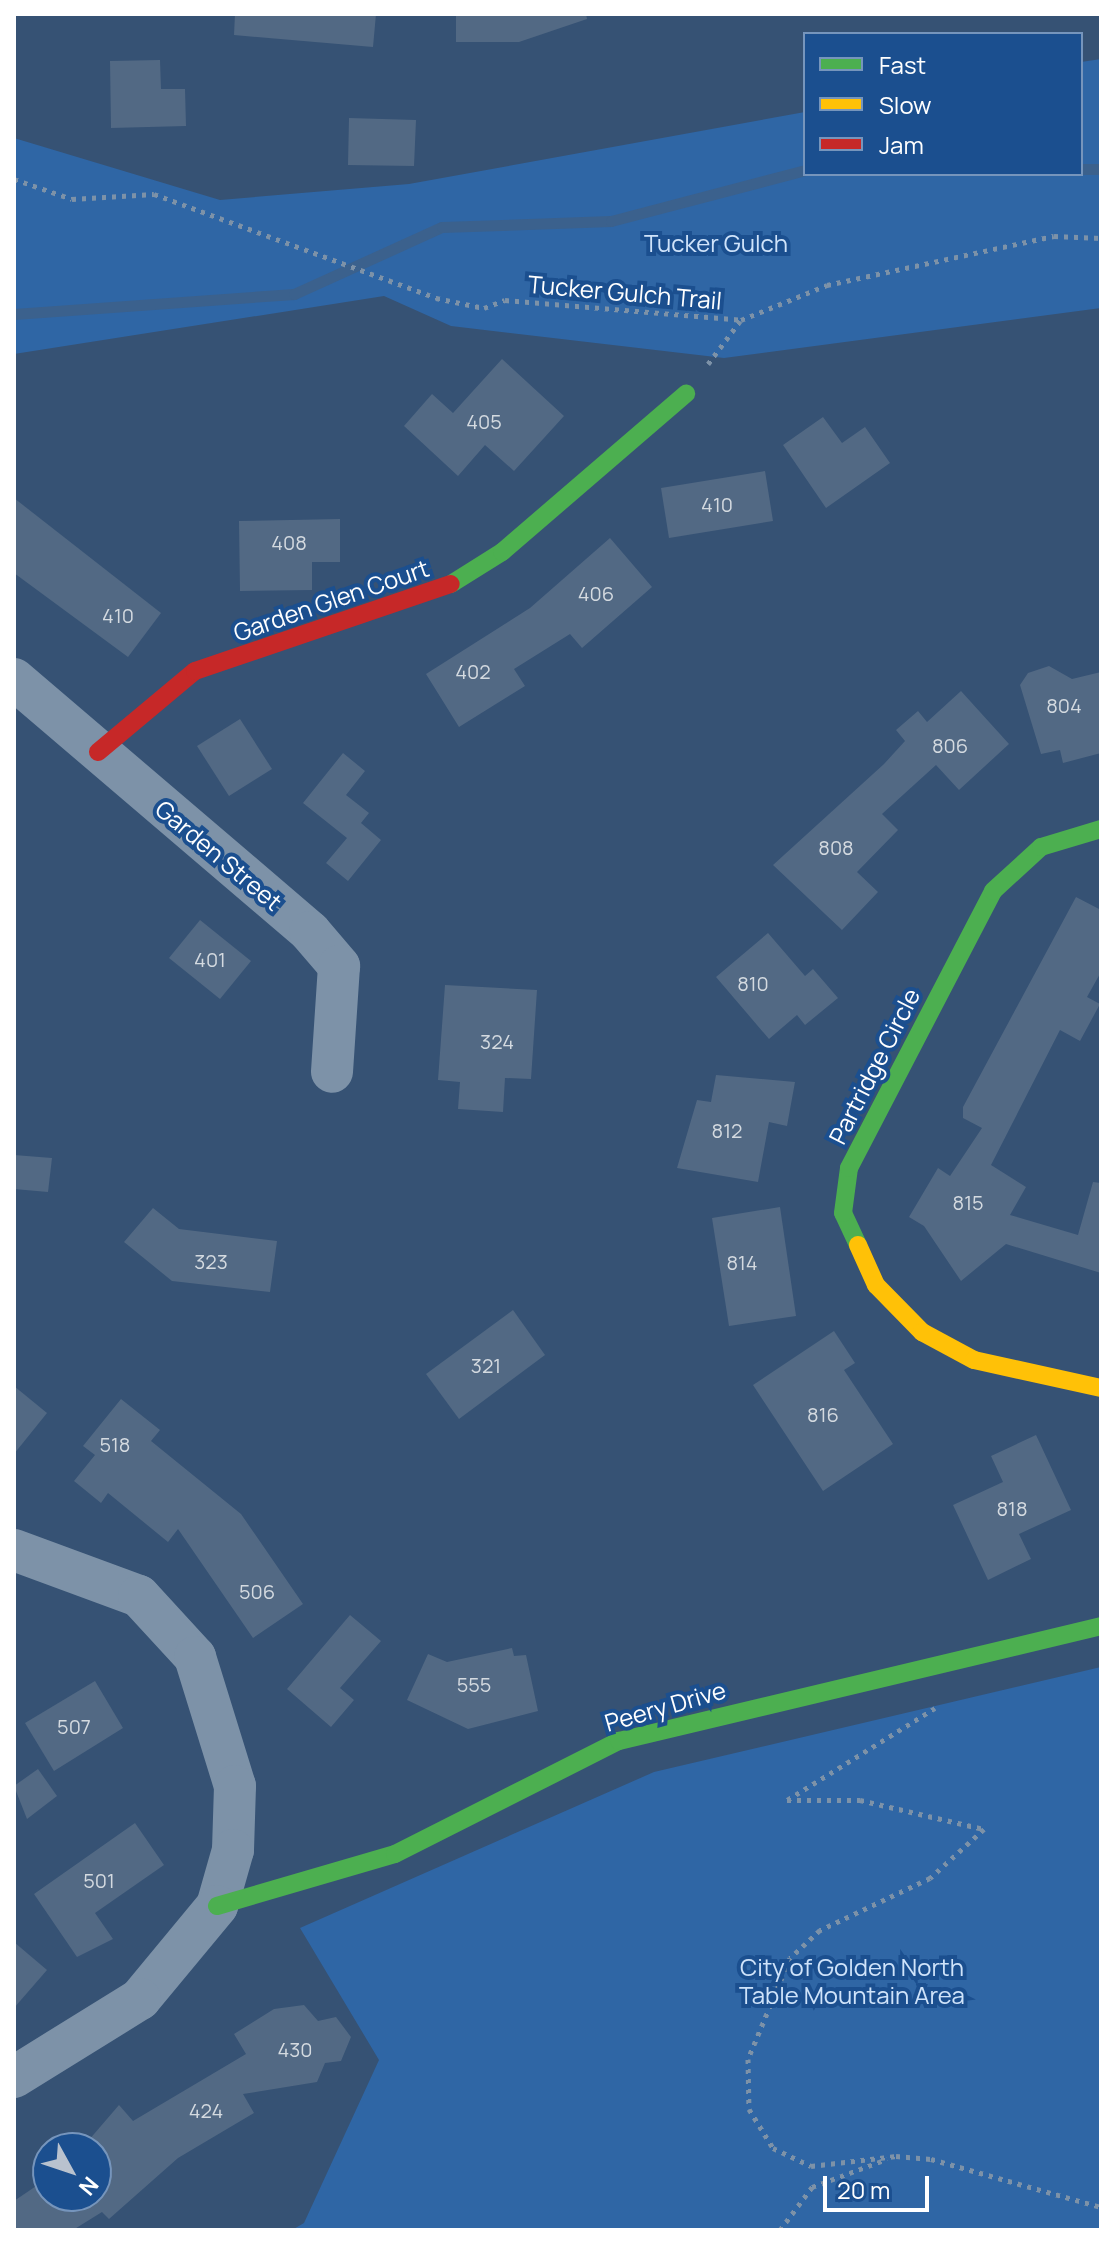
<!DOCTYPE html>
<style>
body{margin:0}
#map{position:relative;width:1115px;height:2244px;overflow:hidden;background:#365274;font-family:Manrope,sans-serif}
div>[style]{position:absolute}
.green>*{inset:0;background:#2f66a5}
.stream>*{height:11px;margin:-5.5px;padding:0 5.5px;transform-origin:5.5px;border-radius:5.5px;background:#3b618d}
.building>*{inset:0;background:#526984}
.path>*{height:5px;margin-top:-2.5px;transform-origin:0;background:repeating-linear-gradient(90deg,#7d92a8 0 4px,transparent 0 10px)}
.street>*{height:42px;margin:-21px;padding:0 21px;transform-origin:21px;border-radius:21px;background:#7d92a8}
.fast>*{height:18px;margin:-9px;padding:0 9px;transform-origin:9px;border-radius:9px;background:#4caf50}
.slow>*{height:18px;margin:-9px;padding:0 9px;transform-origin:9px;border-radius:9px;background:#ffc107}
.jam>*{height:18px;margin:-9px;padding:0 9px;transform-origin:9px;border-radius:9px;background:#c62828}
span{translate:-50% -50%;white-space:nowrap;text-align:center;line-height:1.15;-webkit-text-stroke:8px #1b4f8f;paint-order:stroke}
.number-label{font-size:20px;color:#d4dae0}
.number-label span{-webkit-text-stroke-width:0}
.park-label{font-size:24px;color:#cfe3fa}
.street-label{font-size:24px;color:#fff}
.frame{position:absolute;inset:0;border:16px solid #fff;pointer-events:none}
.legend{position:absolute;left:803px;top:32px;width:280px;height:144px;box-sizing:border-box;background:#1b4f8f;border:2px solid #7695bc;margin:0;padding:10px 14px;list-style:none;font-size:24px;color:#fff}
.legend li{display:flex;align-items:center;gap:16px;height:40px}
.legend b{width:40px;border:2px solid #7695bc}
.north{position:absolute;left:32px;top:2132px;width:80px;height:80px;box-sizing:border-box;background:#1b4f8f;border:2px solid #7695bc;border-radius:50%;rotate:130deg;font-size:22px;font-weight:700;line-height:32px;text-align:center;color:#fff}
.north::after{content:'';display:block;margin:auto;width:28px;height:36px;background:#b9c2ce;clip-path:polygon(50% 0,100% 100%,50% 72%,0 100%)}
.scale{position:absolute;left:823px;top:2176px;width:106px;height:36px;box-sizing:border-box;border:4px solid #fff;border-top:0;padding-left:10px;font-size:24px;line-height:28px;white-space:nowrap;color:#fff;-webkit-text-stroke:6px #1b4f8f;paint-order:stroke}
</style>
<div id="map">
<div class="green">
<i style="clip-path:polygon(1101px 59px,1101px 308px,724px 358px,451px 326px,384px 296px,14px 354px,14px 138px,220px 200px,409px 184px,805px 112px,805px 174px,1081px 174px,1081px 62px)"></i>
<i style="clip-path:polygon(1101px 1667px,1101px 2230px,292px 2230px,304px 2223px,379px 2060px,300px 1928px,654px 1772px)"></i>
</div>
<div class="stream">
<i style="left:1081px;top:169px;width:20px"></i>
<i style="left:14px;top:314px;width:281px;rotate:-4.1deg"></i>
<i style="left:294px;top:294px;width:162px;rotate:-24.4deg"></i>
<i style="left:442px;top:227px;width:169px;rotate:-2deg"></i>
<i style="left:611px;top:221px;width:201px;rotate:-14.7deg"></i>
</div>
<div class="building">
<i style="clip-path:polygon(235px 14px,376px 14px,373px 47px,234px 35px)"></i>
<i style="clip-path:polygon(456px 14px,586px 14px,587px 19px,519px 42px,456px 42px)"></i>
<i style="clip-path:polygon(160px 60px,161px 89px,185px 89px,186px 126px,111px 128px,110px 61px)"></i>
<i style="clip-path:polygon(349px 118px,416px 120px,414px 166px,348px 165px)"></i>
<i style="clip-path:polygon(502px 359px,564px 416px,514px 471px,485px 445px,458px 476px,404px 426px,432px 394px,453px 413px)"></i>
<i style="clip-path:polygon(823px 417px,842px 443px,865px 427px,890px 463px,826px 508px,783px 445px)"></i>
<i style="clip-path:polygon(765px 471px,773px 521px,669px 538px,661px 488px)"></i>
<i style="clip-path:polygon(14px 498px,161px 613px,128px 657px,14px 573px)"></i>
<i style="clip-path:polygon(340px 519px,340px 562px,312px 562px,312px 590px,240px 591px,239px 521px)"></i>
<i style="clip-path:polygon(610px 538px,652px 587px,582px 648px,570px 634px,514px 669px,525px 686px,459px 727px,426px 674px,530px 608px)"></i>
<i style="clip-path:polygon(1049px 666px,1072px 679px,1101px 672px,1101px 753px,1063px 763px,1060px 750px,1041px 754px,1020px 685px,1028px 673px)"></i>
<i style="clip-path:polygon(961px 691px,1009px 744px,959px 790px,936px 765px,882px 814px,898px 830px,857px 872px,878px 892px,842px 930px,773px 865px,884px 764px,905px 741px,896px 730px,918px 711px,927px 722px)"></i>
<i style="clip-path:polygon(240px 719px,272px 769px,229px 796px,197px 746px)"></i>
<i style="clip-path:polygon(343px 753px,365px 771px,346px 795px,369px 813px,361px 823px,381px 840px,348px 881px,326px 863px,347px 838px,303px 803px)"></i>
<i style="clip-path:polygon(1076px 897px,1101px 910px,1101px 972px,1087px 997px,1100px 1004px,1080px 1041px,1060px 1030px,991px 1165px,1026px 1187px,1010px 1215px,1078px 1235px,1093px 1182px,1101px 1183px,1101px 1273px,1006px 1244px,961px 1281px,924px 1226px,909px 1217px,938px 1168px,950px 1176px,982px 1128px,963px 1118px,963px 1107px)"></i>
<i style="clip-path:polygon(200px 920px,251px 961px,220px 999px,169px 958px)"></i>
<i style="clip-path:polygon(768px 933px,805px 976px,813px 969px,838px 998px,805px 1025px,797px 1015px,769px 1039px,716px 977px)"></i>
<i style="clip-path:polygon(445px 985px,537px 990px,531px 1079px,505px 1078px,503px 1112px,458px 1109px,460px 1082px,438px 1080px)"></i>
<i style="clip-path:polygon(716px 1075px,795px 1082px,787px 1126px,769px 1122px,758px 1182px,677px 1168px,697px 1100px,711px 1102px)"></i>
<i style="clip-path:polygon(14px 1155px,52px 1158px,48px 1192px,14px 1189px)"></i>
<i style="clip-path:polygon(780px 1207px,796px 1316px,729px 1326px,712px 1218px)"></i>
<i style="clip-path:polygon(153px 1208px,179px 1229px,277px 1241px,270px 1292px,172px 1281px,124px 1242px)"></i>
<i style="clip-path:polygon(513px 1310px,545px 1355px,459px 1419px,426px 1374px)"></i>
<i style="clip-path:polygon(834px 1331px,855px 1363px,844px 1370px,893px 1444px,823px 1491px,753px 1385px)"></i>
<i style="clip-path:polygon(14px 1386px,47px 1413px,14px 1454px)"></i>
<i style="clip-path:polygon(121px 1399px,160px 1430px,151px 1441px,241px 1514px,303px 1604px,253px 1638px,178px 1529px,168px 1542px,108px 1493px,101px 1503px,74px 1481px,95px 1455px,83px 1446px)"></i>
<i style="clip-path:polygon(1036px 1435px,1071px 1510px,1019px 1534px,1031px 1559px,988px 1580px,953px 1505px,1003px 1482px,991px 1456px)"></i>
<i style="clip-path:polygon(350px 1615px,381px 1641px,340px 1688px,354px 1700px,331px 1727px,287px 1689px)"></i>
<i style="clip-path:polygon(512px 1648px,514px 1656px,526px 1655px,538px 1711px,468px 1729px,407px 1700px,428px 1654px,447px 1662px)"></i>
<i style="clip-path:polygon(95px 1681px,123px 1728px,54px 1771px,25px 1723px)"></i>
<i style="clip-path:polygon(38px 1769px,57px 1796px,27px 1819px,14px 1786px)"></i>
<i style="clip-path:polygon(135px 1823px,164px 1865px,95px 1913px,113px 1939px,77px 1957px,34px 1894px)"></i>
<i style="clip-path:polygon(14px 1942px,47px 1970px,14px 2008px)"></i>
<i style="clip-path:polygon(304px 2005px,318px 2021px,336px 2017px,351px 2037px,341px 2061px,325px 2063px,317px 2082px,243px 2094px,254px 2113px,178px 2158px,109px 2219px,102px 2212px,73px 2230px,14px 2230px,14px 2201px,48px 2178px,48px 2196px,96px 2196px,96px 2148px,82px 2148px,119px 2105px,133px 2121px,246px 2054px,234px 2034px,274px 2009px)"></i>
</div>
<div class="path">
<i style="left:14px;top:179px;width:61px;rotate:19deg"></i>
<i style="left:72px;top:199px;width:82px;rotate:-3.5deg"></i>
<i style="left:154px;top:194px;width:301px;rotate:20.2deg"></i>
<i style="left:436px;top:298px;width:49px;rotate:11.8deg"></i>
<i style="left:484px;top:308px;width:22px;rotate:-21deg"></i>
<i style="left:505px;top:300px;width:237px;rotate:4.8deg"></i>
<i style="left:741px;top:320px;width:93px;rotate:-22.1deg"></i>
<i style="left:827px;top:285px;width:232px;rotate:-12.2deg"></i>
<i style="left:1054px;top:236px;width:47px;rotate:2.4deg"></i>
<i style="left:708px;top:364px;width:54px;rotate:-53.3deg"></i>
<i style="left:935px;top:1708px;width:174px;rotate:148.1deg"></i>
<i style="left:787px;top:1800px;width:73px"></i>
<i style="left:860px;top:1800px;width:127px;rotate:13.2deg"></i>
<i style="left:984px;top:1829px;width:73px;rotate:137.8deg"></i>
<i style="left:930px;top:1878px;width:122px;rotate:154.7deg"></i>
<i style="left:820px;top:1930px;width:41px;rotate:137deg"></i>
<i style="left:790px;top:1958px;width:109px;rotate:112.6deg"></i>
<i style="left:748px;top:2059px;width:50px;rotate:88.9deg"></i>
<i style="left:749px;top:2109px;width:46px;rotate:58.4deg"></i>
<i style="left:773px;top:2148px;width:42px;rotate:25.3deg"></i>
<i style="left:811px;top:2166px;width:86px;rotate:-6.7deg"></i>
<i style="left:896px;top:2156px;width:35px;rotate:5deg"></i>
<i style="left:931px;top:2159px;width:177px;rotate:15.8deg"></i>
<i style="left:780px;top:2230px;width:54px;rotate:-53.3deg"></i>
<i style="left:812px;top:2187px;width:80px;rotate:-20.5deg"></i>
</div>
<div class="street">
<i style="left:14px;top:679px;width:389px;rotate:40.5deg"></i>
<i style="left:310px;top:932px;width:45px;rotate:49.5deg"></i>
<i style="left:339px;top:966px;width:106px;rotate:93.8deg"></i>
<i style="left:14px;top:1550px;width:133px;rotate:20.2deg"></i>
<i style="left:139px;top:1596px;width:83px;rotate:47.4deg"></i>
<i style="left:195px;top:1657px;width:135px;rotate:72.8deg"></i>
<i style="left:235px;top:1786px;width:64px;rotate:91.8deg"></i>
<i style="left:233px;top:1850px;width:58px;rotate:105.9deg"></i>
<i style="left:217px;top:1906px;width:121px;rotate:129.6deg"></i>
<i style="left:140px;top:1999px;width:148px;rotate:148.2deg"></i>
</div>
<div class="fast">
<i style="left:451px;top:584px;width:60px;rotate:-32.1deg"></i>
<i style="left:502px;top:552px;width:243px;rotate:-40.7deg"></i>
<i style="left:858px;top:1245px;width:35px;rotate:-115deg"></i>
<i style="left:843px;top:1213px;width:45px;rotate:-82.4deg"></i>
<i style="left:849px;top:1168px;width:312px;rotate:-62.5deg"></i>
<i style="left:993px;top:891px;width:65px;rotate:-42.5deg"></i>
<i style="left:1041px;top:847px;width:63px;rotate:-16.7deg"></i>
<i style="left:217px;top:1906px;width:185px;rotate:-16.3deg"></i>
<i style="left:395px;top:1854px;width:251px;rotate:-26.8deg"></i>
<i style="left:619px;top:1741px;width:496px;rotate:-13.4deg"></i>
</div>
<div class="slow">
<i style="left:858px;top:1245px;width:44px;rotate:65.8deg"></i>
<i style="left:876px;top:1285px;width:66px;rotate:45.6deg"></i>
<i style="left:922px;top:1332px;width:59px;rotate:28.3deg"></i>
<i style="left:974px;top:1360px;width:130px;rotate:12.4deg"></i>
</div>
<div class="jam">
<i style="left:98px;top:752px;width:126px;rotate:-39.9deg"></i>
<i style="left:195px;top:671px;width:270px;rotate:-18.8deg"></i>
</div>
<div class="number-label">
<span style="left:484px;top:421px">405</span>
<span style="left:717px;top:504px">410</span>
<span style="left:289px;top:542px">408</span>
<span style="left:596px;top:593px">406</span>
<span style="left:118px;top:615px">410</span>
<span style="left:473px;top:671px">402</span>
<span style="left:1064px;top:705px">804</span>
<span style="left:950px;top:745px">806</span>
<span style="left:836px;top:847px">808</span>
<span style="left:210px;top:959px">401</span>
<span style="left:753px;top:983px">810</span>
<span style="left:497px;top:1041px">324</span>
<span style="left:727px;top:1130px">812</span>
<span style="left:968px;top:1202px">815</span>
<span style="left:211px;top:1261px">323</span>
<span style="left:742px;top:1262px">814</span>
<span style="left:486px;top:1365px">321</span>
<span style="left:823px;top:1414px">816</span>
<span style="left:115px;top:1444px">518</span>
<span style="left:1012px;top:1508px">818</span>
<span style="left:257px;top:1591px">506</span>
<span style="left:474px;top:1684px">555</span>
<span style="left:74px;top:1726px">507</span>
<span style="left:99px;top:1880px">501</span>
<span style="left:295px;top:2049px">430</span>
<span style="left:206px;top:2110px">424</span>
</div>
<div class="park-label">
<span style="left:716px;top:243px">Tucker Gulch</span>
<span style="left:852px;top:1981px">City of Golden North<br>Table Mountain Area</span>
</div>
<div class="street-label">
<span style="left:625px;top:292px;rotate:5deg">Tucker Gulch Trail</span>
<span style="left:331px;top:600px;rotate:-19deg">Garden Glen Court</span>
<span style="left:219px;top:855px;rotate:40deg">Garden Street</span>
<span style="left:874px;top:1066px;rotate:-63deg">Partridge Circle</span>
<span style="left:665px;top:1706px;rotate:-16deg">Peery Drive</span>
</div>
<div class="frame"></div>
<ul class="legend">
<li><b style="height:10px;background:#4caf50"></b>Fast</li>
<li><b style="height:10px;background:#ffc107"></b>Slow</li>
<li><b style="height:10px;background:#c62828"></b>Jam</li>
</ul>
<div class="north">N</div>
<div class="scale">20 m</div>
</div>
